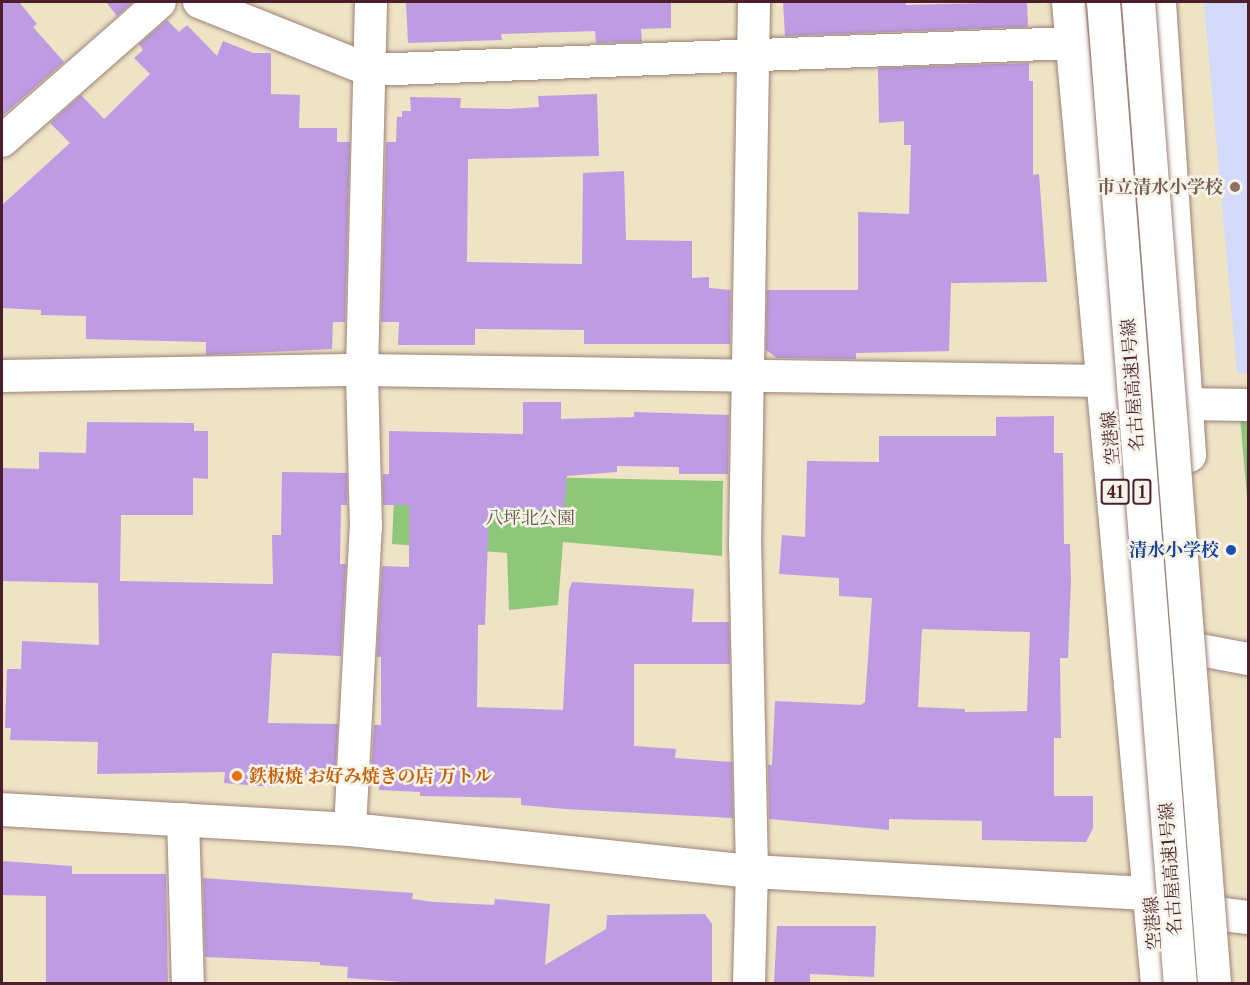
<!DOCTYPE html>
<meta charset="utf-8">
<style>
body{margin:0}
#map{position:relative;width:1250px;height:985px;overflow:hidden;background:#eee3c5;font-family:"Libre Caslon Text","Noto Serif JP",serif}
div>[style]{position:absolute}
.built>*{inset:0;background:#d2d9f9}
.green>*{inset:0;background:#8fc77a}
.building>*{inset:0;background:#be9be2}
.roads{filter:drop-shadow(0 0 2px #9c8178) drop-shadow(0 0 2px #9c8178)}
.street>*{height:32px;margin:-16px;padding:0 16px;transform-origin:16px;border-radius:16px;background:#fff}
.secondary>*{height:33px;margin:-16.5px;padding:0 16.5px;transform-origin:16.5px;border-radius:16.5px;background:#fff}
.highway>*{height:33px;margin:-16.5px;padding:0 16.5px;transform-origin:16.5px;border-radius:16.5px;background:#fff}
.bridges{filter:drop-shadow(0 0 2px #9c8178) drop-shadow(0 0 2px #9c8178)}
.highway-bridge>*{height:33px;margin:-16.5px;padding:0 16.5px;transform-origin:16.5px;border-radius:16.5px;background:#fff}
.dots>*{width:16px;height:16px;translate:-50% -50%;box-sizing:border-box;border:3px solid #f7f3e8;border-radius:50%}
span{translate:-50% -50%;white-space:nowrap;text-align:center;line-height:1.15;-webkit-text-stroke:5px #f7f3e8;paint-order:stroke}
.shield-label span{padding:2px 4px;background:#f7f3e8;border:2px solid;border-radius:4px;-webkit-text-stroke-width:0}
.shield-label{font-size:16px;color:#4a1f2b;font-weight:700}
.education-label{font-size:18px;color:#785e54;font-weight:700}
.right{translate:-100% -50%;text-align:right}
.street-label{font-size:18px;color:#4a1f2b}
.park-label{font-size:18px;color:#5f5143}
.transit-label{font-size:18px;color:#164399;font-weight:700}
.food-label{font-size:18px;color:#c56008;font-weight:700}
.left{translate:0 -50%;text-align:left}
.frame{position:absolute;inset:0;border:3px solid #4a1f2b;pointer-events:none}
</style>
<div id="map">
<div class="built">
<i style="clip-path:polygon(1204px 2px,1248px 2px,1248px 374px,1237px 373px)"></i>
</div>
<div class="green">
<i style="clip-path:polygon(1240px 417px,1248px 418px,1248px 509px)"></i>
<i style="clip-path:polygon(395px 474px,723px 481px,722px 556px,563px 542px,558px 605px,509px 610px,507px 553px,392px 544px)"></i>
</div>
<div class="building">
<i style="clip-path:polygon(2px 2px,19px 2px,37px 24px,33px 27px,64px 62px,2px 116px)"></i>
<i style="clip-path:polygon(106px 2px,133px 2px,117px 16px)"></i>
<i style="clip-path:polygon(406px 2px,671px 2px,671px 28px,641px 29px,642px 42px,596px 43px,595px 31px,501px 34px,502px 40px,408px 43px)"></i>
<i style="clip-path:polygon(783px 2px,906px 2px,906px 5px,1027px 2px,1028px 27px,785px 36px)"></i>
<i style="clip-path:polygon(167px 20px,179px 32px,187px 25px,217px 56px,223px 41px,253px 53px,271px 53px,271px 94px,300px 95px,299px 128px,337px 128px,337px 142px,350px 142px,345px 322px,333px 322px,332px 349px,206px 355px,206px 342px,86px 339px,86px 316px,41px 315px,41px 310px,2px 308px,2px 205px,70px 143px,50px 123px,81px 95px,104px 119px,150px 74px,134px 58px,143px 50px,139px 44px)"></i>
<i style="clip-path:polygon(1029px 63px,1029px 81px,1033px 81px,1033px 175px,1039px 174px,1047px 282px,951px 283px,949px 351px,856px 353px,856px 359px,777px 358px,766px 350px,767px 290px,858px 290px,858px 212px,909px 214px,911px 145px,904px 145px,904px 121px,879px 123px,878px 68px)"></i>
<i style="clip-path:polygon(597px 94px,599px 156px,468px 159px,467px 262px,582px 264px,583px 173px,624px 171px,626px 240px,692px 241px,692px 278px,709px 277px,709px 288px,731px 290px,730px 344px,584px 344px,584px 330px,475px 329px,475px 345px,398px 345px,399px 322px,381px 322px,386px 142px,396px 142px,397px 117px,402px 117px,402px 111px,411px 111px,410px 97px,461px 98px,460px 108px,508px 109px,539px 107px,538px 96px)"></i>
<i style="clip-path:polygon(523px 402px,561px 402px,561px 419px,634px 417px,634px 412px,729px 415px,728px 474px,679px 474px,679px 467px,617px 466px,617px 472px,567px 476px,564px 510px,489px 510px,485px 625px,478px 625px,477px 707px,563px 710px,569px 590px,572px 582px,694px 589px,692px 622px,729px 622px,730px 664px,634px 664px,634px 746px,676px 749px,675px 758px,732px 762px,733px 818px,565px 809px,521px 805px,521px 798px,420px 796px,420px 792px,379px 790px,379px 776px,371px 776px,374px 725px,381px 725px,381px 657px,377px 657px,382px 566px,409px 567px,409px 505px,383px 505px,383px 474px,389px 474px,389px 431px,523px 434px)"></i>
<i style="clip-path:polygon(evenodd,1054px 416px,1054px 453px,1063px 453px,1064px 544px,1070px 544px,1071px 579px,1068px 658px,1060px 658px,1061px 738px,1054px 738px,1054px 796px,1093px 796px,1093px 828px,1086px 842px,982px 840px,982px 821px,889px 819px,889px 830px,769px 819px,768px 765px,772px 765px,775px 701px,861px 705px,865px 702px,872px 598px,839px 596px,839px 578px,779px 574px,782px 535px,805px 537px,807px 461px,879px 462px,879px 436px,996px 436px,996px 417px,1054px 416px,922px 629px,1030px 632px,1027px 711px,965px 712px,965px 709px,918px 707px,922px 629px)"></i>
<i style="clip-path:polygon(87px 422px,194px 423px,194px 431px,208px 431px,208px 479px,193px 478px,193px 515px,121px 515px,120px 581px,273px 584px,272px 535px,281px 535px,282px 472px,347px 473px,347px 505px,341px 505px,340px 564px,346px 564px,341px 656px,272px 653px,268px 723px,338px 724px,335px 775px,273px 774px,272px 787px,224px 783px,225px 772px,97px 774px,98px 742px,10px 740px,11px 728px,5px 728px,7px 669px,21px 669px,22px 641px,99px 645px,98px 583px,2px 581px,2px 468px,39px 469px,39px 452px,86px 453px)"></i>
<i style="clip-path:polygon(2px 861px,72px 866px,72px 874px,166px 874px,168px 984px,46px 984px,46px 896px,2px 895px)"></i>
<i style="clip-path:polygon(203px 878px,413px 893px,412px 899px,434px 902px,494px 905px,495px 899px,550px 904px,545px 965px,606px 929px,607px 915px,705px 914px,712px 924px,712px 984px,432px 984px,347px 978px,348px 967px,320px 965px,320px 962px,205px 957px)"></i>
<i style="clip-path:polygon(777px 926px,876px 926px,874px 977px,810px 974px,810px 984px,774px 984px)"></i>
</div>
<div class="roads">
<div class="street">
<i style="left:199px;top:2px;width:183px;rotate:21.8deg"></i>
<i style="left:369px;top:70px;width:704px;rotate:-2.2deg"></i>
<i style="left:2px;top:141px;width:210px;rotate:-41.3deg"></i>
<i style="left:2px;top:376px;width:360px;rotate:-1deg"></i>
<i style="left:362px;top:370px;width:743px;rotate:0.85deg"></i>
<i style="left:1186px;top:404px;width:62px;rotate:0.9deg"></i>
<i style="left:1200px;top:650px;width:49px;rotate:10.6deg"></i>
<i style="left:183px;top:819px;width:165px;rotate:88.3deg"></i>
<i style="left:350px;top:829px;width:302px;rotate:-87deg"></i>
<i style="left:366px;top:527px;width:157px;rotate:-91.5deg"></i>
<i style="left:362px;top:370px;width:368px;rotate:-88.6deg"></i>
<i style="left:749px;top:984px;width:113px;rotate:-88.5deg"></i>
<i style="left:752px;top:871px;width:325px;rotate:-91.2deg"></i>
<i style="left:745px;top:546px;width:544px;rotate:-89.05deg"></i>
</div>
<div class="secondary">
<i style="left:2px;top:809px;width:349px;rotate:3.3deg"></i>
<i style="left:350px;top:829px;width:404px;rotate:6deg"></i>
<i style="left:752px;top:871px;width:399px;rotate:3.2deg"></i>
<i style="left:1150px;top:893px;width:76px;rotate:16deg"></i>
<i style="left:1223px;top:914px;width:25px;rotate:7deg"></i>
</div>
<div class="highway">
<i style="left:1068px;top:2px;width:986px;rotate:84.82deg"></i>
<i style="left:1159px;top:2px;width:454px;rotate:86.2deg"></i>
</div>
</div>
<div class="bridges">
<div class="highway-bridge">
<i style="left:1103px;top:2px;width:985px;rotate:85.52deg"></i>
<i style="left:1138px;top:2px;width:985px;rotate:85.57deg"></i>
</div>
</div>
<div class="dots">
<i style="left:1235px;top:187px;background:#8d6e63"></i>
<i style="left:1231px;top:550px;background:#1a4fb4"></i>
<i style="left:237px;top:776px;background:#e8710a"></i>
</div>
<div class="shield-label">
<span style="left:1115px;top:492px">41</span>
<span style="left:1142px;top:492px">1</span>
</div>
<div class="education-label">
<span class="right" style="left:1223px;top:187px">市立清水小学校</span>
</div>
<div class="street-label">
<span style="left:1133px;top:385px;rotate:-94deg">名古屋高速1号線</span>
<span style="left:1111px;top:438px;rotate:-95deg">空港線</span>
<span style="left:1171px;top:869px;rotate:-94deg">名古屋高速1号線</span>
<span style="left:1153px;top:923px;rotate:-94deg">空港線</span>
</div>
<div class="park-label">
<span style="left:530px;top:518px">八坪北公園</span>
</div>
<div class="transit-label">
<span class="right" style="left:1219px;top:550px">清水小学校</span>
</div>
<div class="food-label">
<span class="left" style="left:249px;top:776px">鉄板焼 お好み焼きの店 万トル</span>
</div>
<div class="frame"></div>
</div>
